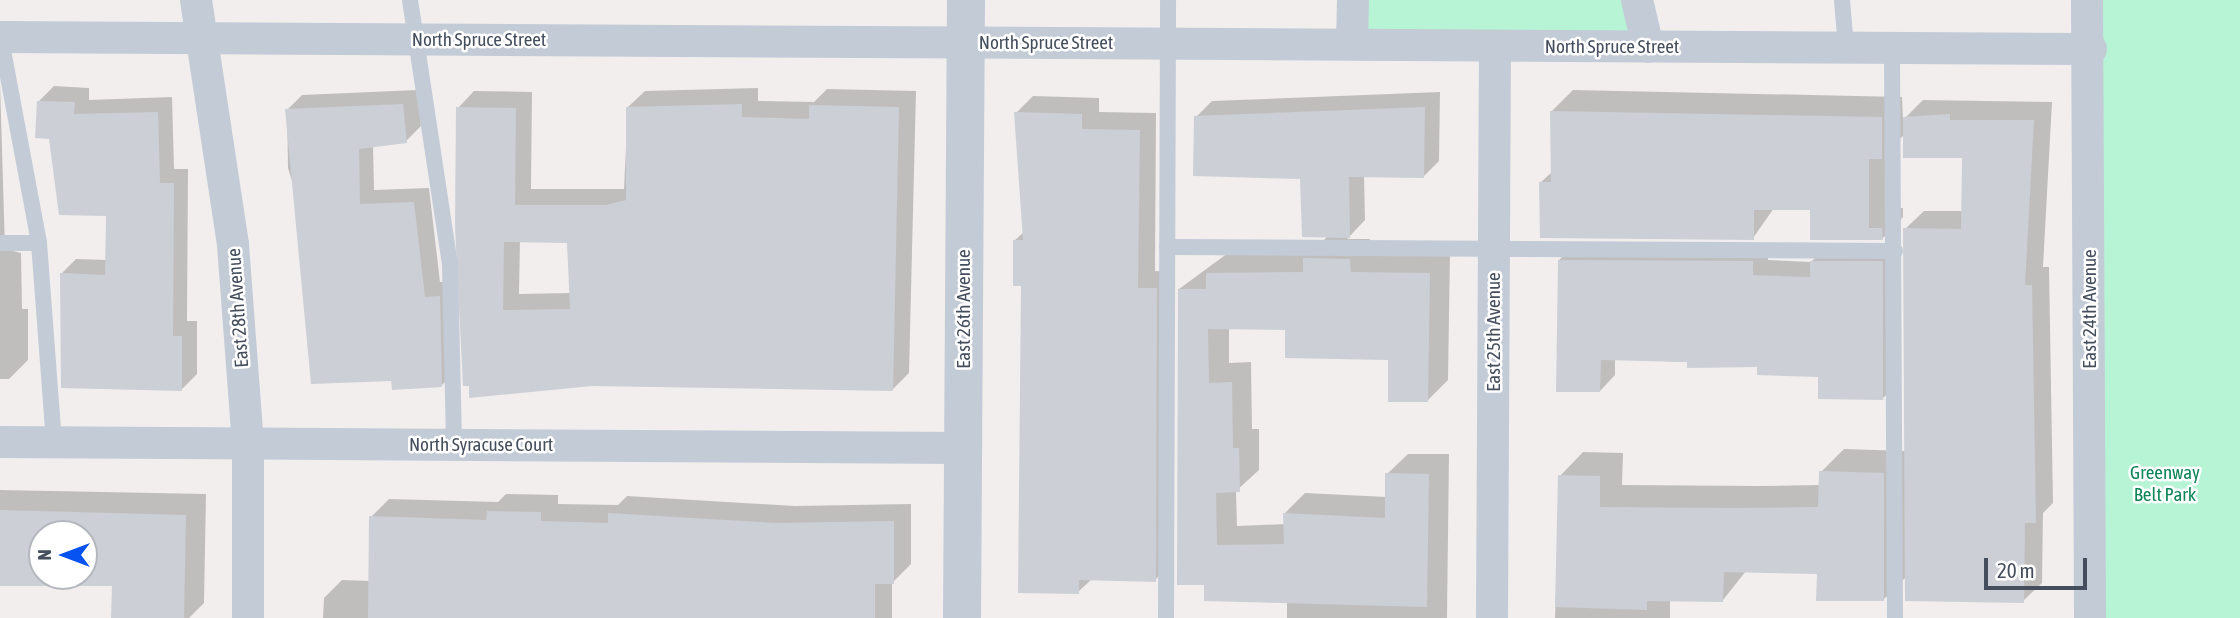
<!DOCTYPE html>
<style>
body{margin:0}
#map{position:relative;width:2240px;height:618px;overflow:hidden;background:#f1eeed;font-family:"Asap Condensed",sans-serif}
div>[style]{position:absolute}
.green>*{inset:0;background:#b7f3d5}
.shadow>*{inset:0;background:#0003}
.building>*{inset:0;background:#cccfd6}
.service>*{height:16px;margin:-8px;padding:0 8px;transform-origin:8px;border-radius:8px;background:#c3cbd7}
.minor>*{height:32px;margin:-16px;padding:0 16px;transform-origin:16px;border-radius:16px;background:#c3cbd7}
.tertiary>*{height:38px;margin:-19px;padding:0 19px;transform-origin:19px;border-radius:19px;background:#c3cbd7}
span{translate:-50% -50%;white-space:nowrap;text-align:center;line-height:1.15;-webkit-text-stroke:5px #fff;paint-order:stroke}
.street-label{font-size:19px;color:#444e5d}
.park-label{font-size:19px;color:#0d8657}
.north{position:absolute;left:28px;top:520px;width:70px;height:70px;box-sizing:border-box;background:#fff;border:2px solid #b4b8be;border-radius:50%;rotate:270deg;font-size:19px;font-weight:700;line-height:28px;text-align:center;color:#444e5d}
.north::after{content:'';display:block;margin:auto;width:24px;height:32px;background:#0653f2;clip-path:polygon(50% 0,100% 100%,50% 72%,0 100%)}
.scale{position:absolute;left:1984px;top:558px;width:103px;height:32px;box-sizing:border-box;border:4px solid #444e5d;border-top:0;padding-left:9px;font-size:21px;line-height:24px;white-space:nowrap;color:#444e5d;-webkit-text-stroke:5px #fff;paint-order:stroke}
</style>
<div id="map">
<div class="green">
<i style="clip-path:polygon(1353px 0,1637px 0,1648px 47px,1352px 44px)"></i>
<i style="clip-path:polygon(2087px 0,2240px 0,2240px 618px,2089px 618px)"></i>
</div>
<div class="shadow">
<i style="clip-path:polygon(0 82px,5px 249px,21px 253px,22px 309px,28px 309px,28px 360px,9px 379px,0 379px)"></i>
<i style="clip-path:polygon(54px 86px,89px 88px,89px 100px,172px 97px,174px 169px,188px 169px,187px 321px,197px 321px,197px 374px,182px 389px,61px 274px,76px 259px,107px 260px,108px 214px,51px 137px,39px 101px)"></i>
<i style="clip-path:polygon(evenodd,758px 88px,758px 101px,814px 102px,827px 89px,916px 91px,909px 373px,892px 390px,592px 384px,471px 397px,458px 108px,474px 91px,532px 92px,531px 189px,624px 189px,628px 107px,645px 91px,758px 88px,520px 240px,569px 241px,571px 293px,519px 294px,520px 240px)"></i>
<i style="clip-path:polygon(417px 90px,421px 126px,406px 141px,373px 145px,374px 190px,429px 188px,440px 282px,454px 282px,456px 371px,441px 386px,393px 379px,300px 207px,288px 168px,287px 110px,302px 95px)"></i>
<i style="clip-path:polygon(1573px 90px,1902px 97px,1903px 120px,1923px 100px,2052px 102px,2043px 267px,2049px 267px,2053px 503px,2043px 513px,2042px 583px,2023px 601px,1907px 576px,1884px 599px,1818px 572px,1746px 571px,1723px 600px,1670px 600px,1670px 618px,1555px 618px,1560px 476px,1583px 452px,1623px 453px,1622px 485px,1758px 486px,1820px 485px,1821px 472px,1844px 449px,1906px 451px,1905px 229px,1924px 211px,1963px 211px,1964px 156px,1905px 134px,1889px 149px,1889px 207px,1903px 208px,1903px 217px,1882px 239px,1811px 208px,1774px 208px,1753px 238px,1540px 183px,1553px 171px,1552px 111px)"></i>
<i style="clip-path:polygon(1440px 92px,1439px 161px,1424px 176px,1364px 175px,1365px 220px,1347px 239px,1370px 239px,1370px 252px,1450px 253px,1448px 380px,1427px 401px,1390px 358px,1287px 329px,1229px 327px,1229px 363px,1251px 362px,1252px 429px,1259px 429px,1259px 470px,1236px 491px,1237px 526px,1285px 524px,1284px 514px,1305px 493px,1387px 497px,1387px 474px,1408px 454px,1449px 454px,1447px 618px,1287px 618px,1287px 598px,1206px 600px,1179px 289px,1228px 253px,1311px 253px,1328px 236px,1302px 178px,1196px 117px,1212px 101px)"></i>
<i style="clip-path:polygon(1033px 96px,1099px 98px,1099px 112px,1156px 113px,1155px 271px,1173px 272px,1172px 563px,1155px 580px,1092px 579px,1078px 592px,1014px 241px,1024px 232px,1016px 113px)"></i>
<i style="clip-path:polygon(1575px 245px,1768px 246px,1768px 260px,1811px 262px,1827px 246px,1897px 247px,1898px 383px,1883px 398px,1820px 375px,1759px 365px,1615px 359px,1615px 375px,1600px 391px,1559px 260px)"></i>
<i style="clip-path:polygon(evenodd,0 490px,206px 494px,204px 603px,189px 618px,113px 618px,114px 584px,0 584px,0 490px,42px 534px,84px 534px,84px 576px,42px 576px,42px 534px)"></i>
<i style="clip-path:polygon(506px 494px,558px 495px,558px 504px,618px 505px,627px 496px,795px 506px,911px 504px,911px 564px,892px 583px,892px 618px,323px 618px,324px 598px,342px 580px,371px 581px,371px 517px,389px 499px,498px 502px)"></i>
</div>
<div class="building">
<i style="clip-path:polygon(37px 101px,75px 102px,74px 114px,158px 112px,160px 183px,174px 183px,173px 336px,182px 336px,182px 391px,61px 388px,60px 273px,105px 275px,106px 216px,59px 215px,49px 139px,35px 138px)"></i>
<i style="clip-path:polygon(403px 104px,407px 143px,359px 149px,360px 204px,414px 202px,425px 297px,440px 296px,442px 387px,392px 390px,391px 381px,311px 384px,285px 109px)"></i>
<i style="clip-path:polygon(evenodd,742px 104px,742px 117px,809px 119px,809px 105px,899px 107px,893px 391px,592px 386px,469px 398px,469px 386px,463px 386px,455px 227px,456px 107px,516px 108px,515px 205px,606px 205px,626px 200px,626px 107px,742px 104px,504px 242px,567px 243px,570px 309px,503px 310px,504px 242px)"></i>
<i style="clip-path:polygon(1425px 107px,1424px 178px,1349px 177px,1350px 238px,1302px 237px,1300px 179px,1193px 176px,1194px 116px)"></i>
<i style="clip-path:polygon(1550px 111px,1882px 117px,1882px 159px,1869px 159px,1869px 228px,1882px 228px,1883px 240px,1810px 240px,1810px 210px,1754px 210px,1754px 240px,1540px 238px,1539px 182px,1551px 182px)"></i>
<i style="clip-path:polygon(1014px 112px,1082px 114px,1082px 129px,1140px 130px,1138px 288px,1157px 288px,1156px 582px,1079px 580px,1079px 594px,1018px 593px,1021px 286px,1013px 286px,1013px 240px,1023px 240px)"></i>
<i style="clip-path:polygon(1950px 114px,1950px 120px,2034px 120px,2025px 285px,2032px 285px,2036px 523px,2025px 523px,2024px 603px,1905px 601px,1903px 228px,1961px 229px,1962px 158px,1903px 158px,1903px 117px)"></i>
<i style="clip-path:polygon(1303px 258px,1350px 259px,1351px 272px,1430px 273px,1428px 402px,1388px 402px,1388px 360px,1285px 358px,1285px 330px,1208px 329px,1209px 383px,1232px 382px,1233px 448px,1239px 448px,1240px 492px,1216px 493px,1217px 545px,1284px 544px,1283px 513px,1385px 518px,1385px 473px,1429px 474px,1427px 607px,1204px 601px,1204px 585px,1177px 585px,1178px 289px,1206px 289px,1206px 273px,1303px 272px)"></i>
<i style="clip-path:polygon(1558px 260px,1753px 261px,1753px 275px,1810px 277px,1810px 261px,1883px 261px,1883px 400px,1818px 399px,1818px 377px,1757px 375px,1757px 367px,1687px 368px,1687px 362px,1601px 360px,1600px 392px,1556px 392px)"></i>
<i style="clip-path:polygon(1819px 471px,1884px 473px,1884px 601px,1816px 601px,1817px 574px,1724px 572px,1723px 602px,1647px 601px,1647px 610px,1555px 607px,1558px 475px,1600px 476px,1600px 507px,1734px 508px,1818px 507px)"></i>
<i style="clip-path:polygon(evenodd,0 510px,186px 515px,184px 618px,111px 618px,112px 586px,0 586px,0 510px,42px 534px,84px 534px,84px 576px,42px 576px,42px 534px)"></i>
<i style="clip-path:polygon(487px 511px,541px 512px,541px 521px,608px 523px,608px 513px,776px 523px,894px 521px,894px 584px,875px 584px,875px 618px,368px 618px,369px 516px,486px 520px)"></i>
</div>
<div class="service">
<i style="left:410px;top:0;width:269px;rotate:81.4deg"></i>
<i style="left:450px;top:266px;width:178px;rotate:88.7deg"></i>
<i style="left:1842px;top:0;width:48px;rotate:85.2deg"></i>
<i style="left:0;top:34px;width:213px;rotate:79.4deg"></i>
<i style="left:39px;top:243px;width:200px;rotate:85.7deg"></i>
<i style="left:1892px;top:48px;width:570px;rotate:89.7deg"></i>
<i style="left:0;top:243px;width:39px"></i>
<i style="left:1167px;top:247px;width:728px;rotate:0.31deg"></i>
<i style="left:1166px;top:618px;width:618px;rotate:-89.81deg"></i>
</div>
<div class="minor">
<i style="left:196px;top:0;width:248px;rotate:81.4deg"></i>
<i style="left:233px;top:245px;width:199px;rotate:85.7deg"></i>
<i style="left:248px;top:443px;width:175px;rotate:90deg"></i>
<i style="left:1637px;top:0;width:48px;rotate:76.8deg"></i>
<i style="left:2087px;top:0;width:618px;rotate:89.72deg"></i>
<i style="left:0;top:37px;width:2091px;rotate:0.33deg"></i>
<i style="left:1352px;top:44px;width:44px;rotate:-88.7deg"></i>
<i style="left:0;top:442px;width:963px;rotate:0.36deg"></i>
<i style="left:1492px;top:618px;width:572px;rotate:-89.7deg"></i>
</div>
<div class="tertiary">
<i style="left:962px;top:618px;width:618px;rotate:-89.63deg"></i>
</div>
<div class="street-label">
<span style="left:479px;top:40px">North Spruce Street</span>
<span style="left:1046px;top:43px">North Spruce Street</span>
<span style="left:1612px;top:47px">North Spruce Street</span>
<span style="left:238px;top:308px;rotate:-94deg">East 28th Avenue</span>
<span style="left:964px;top:309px;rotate:-90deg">East 26th Avenue</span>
<span style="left:2090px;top:309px;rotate:-90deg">East 24th Avenue</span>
<span style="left:1494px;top:332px;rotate:-90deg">East 25th Avenue</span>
<span style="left:481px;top:445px">North Syracuse Court</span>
</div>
<div class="park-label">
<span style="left:2165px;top:484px">Greenway<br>Belt Park</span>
</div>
<div class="north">N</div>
<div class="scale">20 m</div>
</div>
